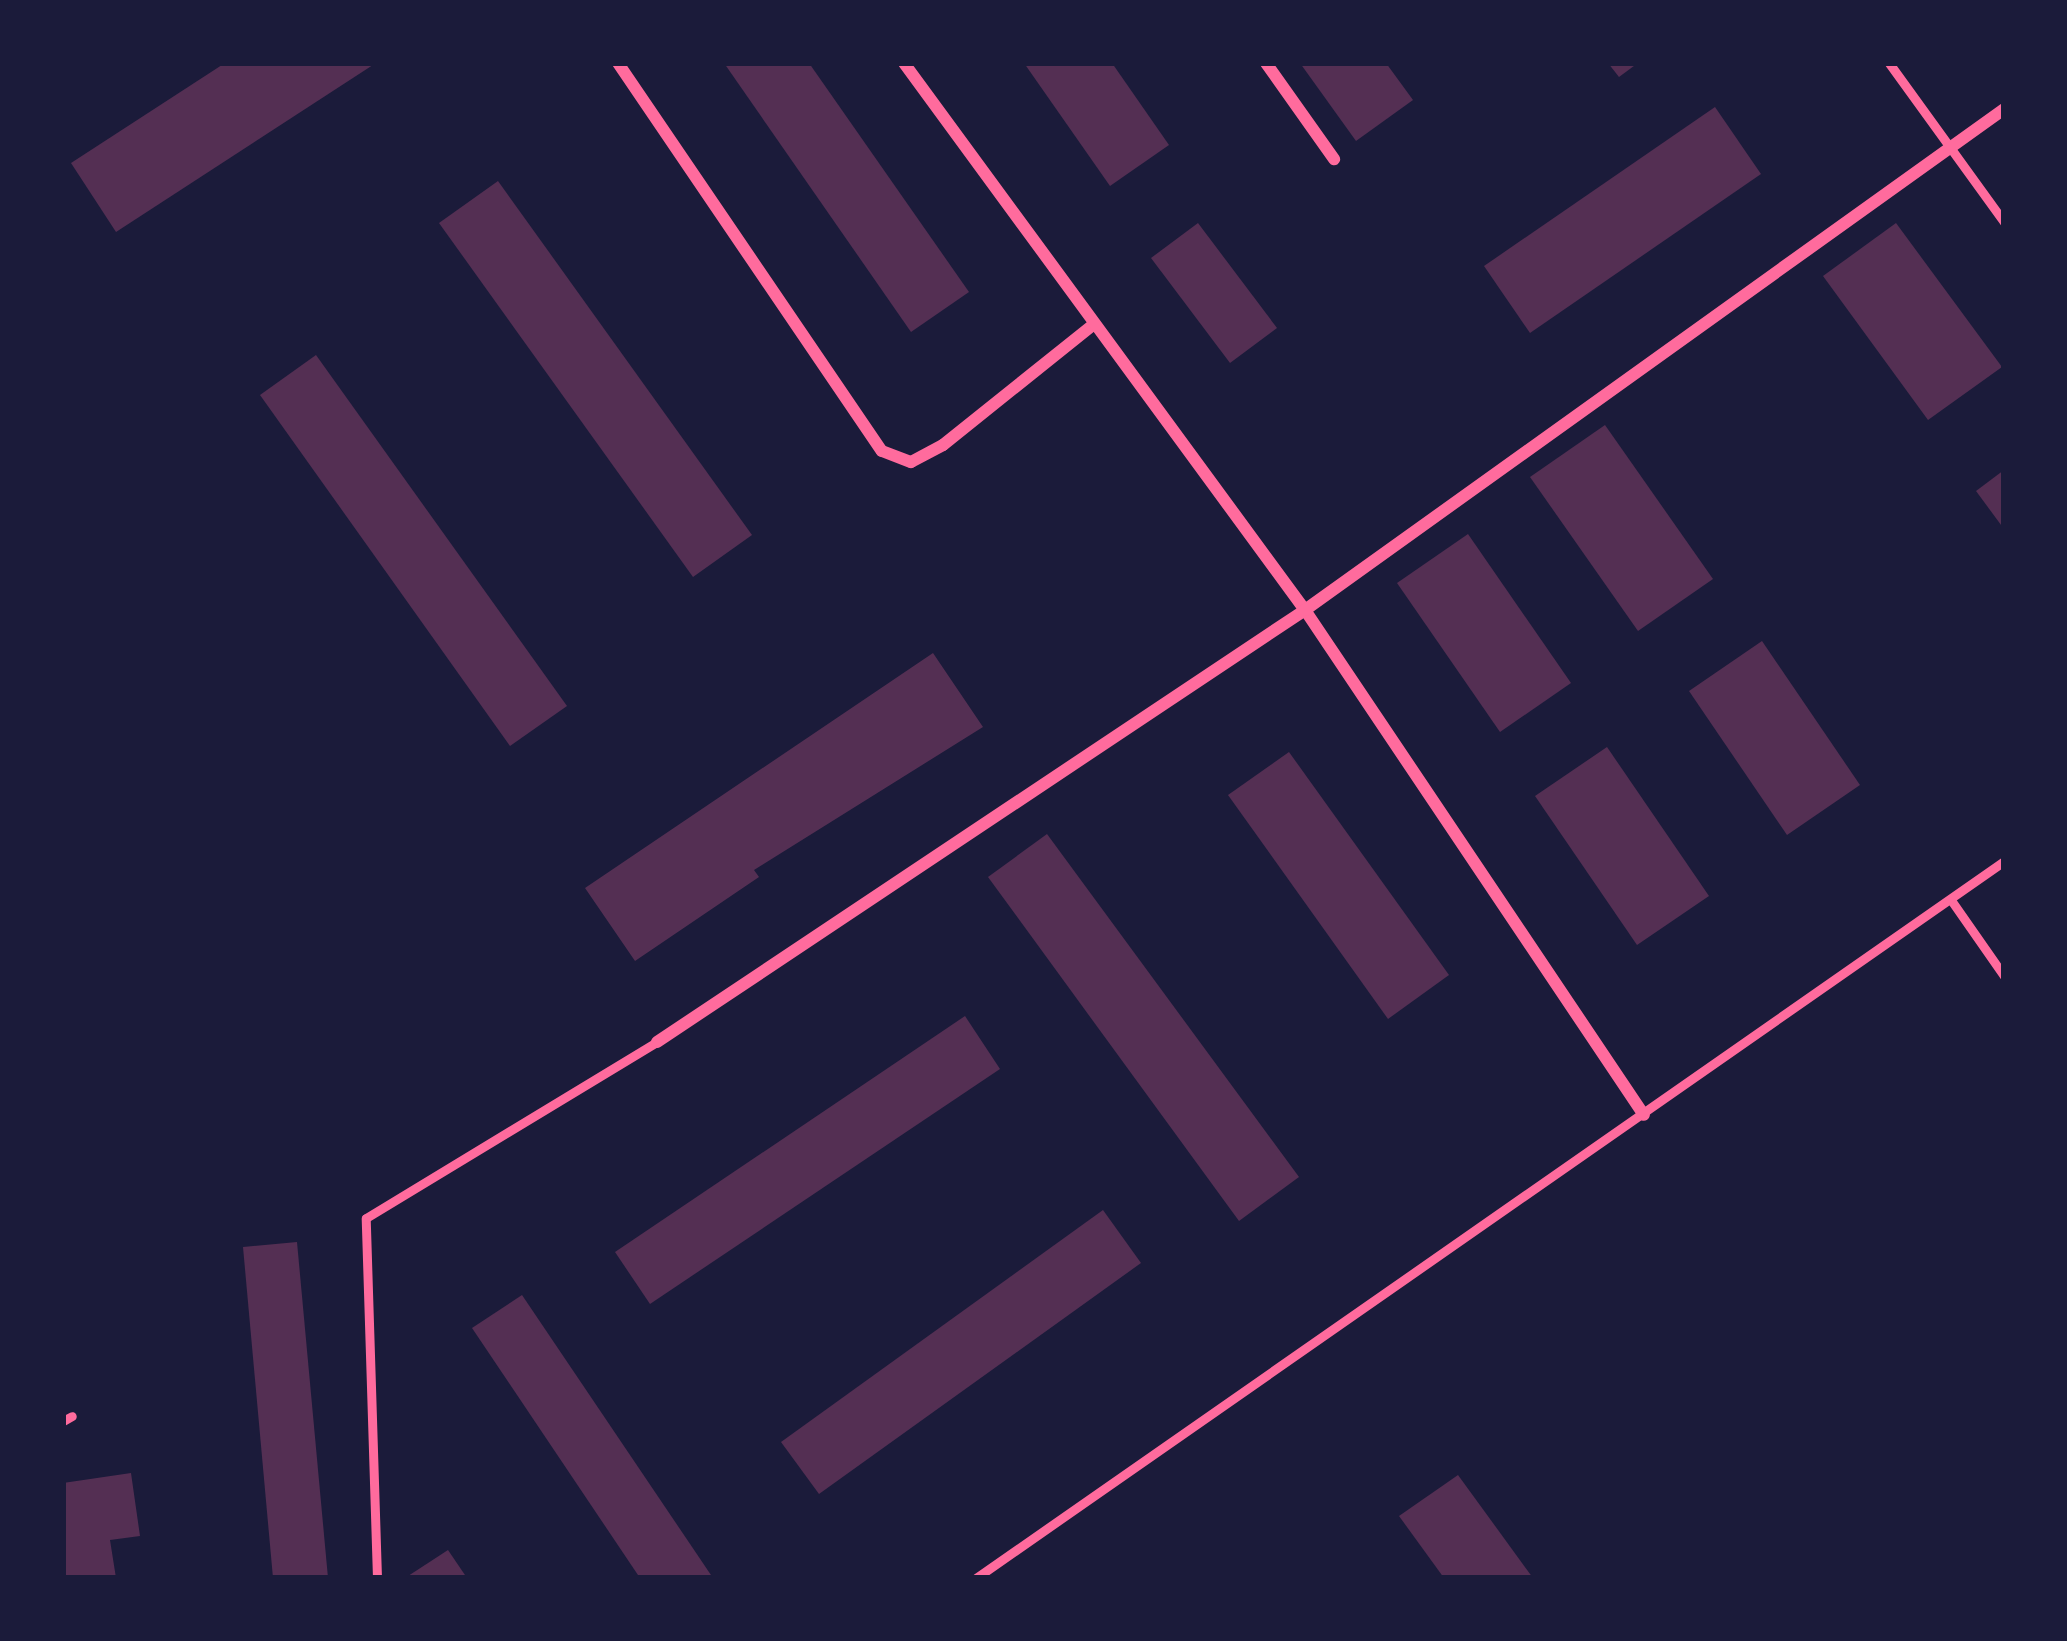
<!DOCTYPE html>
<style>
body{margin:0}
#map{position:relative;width:2067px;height:1641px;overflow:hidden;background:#1b1b3a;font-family:"IBM Plex Sans",sans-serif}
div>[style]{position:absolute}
.building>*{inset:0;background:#542f53}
.service>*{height:9px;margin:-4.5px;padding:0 4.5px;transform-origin:4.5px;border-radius:4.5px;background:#ff6b9d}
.minor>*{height:12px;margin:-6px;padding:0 6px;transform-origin:6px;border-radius:6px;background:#ff6b9d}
span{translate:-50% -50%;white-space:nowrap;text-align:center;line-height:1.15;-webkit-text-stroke:12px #1b1b3a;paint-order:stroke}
.frame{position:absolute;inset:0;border:66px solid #1b1b3a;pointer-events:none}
</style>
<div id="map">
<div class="building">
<i style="clip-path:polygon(225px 63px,376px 63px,116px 232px,71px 163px)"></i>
<i style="clip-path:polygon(724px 63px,809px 63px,969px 292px,911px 332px)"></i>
<i style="clip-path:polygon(1024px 63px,1112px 63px,1169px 145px,1110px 186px)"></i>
<i style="clip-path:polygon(1300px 63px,1386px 63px,1413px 100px,1356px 141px)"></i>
<i style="clip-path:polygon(1608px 63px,1638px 63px,1619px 77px)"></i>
<i style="clip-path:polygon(1715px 107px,1761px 174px,1530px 333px,1484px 266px)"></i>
<i style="clip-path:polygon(498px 181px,752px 535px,693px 577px,439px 223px)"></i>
<i style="clip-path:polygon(1198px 223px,1277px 328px,1230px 363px,1151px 258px)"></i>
<i style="clip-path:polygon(1896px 223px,2002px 367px,1928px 420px,1823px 276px)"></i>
<i style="clip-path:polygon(316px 355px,567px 706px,510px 746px,260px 395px)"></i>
<i style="clip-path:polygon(1605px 425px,1713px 579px,1638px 631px,1530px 477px)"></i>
<i style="clip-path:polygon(2004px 470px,2004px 529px,1976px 491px)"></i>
<i style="clip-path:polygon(1468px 534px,1571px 683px,1500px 732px,1397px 583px)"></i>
<i style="clip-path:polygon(1762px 641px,1860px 785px,1787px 835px,1689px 691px)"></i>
<i style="clip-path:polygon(933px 653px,983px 727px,754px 870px,759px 877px,635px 961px,585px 888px)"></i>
<i style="clip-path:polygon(1607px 747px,1709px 896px,1637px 945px,1535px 796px)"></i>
<i style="clip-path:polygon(1289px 752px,1449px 975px,1388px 1019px,1228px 795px)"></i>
<i style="clip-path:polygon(1047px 834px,1299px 1177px,1239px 1221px,988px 877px)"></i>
<i style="clip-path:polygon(965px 1016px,1000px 1069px,650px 1304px,615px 1252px)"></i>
<i style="clip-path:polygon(1103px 1210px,1141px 1263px,819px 1494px,781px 1442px)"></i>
<i style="clip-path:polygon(297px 1242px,328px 1578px,273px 1578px,243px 1247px)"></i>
<i style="clip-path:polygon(522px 1295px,713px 1578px,640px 1578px,472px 1328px)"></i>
<i style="clip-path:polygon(131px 1473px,140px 1536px,110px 1540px,116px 1578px,63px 1578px,63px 1483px)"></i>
<i style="clip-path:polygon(1458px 1475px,1533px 1578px,1444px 1578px,1399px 1516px)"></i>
<i style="clip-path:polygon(448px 1550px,467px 1578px,405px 1578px)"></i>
</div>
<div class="service">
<i style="left:1889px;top:63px;width:196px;rotate:54.1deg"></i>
<i style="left:1951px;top:900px;width:93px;rotate:55.1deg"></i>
<i style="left:63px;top:1421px;width:10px;rotate:-29deg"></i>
<i style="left:377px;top:1578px;width:360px;rotate:-91.8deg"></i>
<i style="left:366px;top:1218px;width:340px;rotate:-31.2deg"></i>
<i style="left:976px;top:1578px;width:1253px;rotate:-34.89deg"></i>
</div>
<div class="minor">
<i style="left:618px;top:63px;width:469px;rotate:55.8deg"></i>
<i style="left:882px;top:451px;width:31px;rotate:21deg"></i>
<i style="left:911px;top:462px;width:36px;rotate:-28deg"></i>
<i style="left:943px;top:445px;width:193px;rotate:-38.7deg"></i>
<i style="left:904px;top:63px;width:678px;rotate:53.76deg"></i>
<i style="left:1305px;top:610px;width:608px;rotate:56.13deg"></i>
<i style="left:1266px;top:63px;width:118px;rotate:54.7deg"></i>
<i style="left:657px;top:1042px;width:779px;rotate:-33.69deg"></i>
<i style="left:1305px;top:610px;width:860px;rotate:-35.63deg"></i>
</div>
<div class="frame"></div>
</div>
